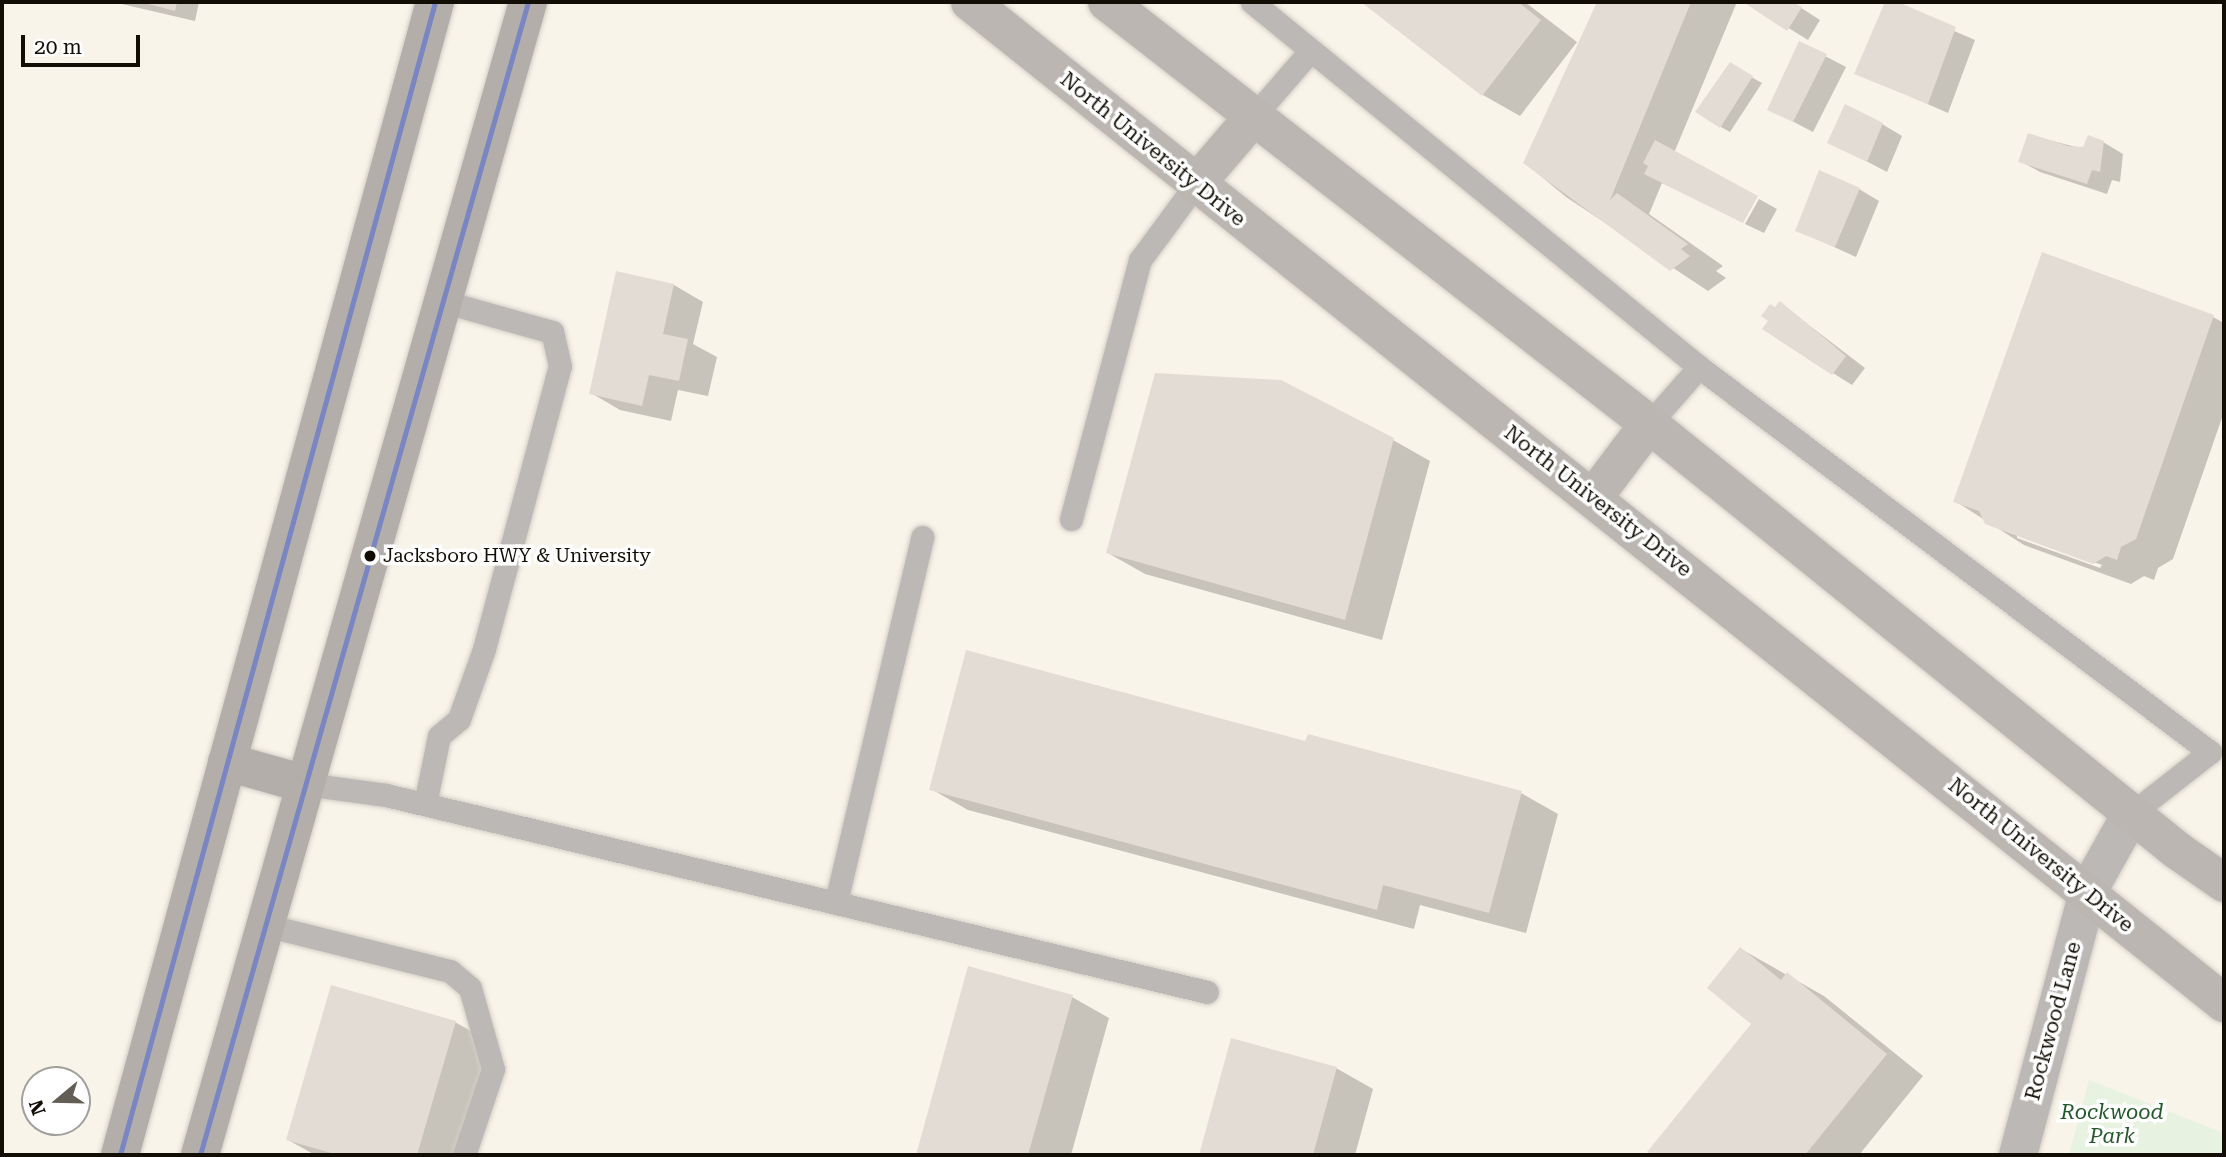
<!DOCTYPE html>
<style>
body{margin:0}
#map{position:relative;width:2226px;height:1157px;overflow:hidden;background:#f9f4e9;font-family:"Roboto Serif",serif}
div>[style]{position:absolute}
.green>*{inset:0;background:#e7f2e0}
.shadow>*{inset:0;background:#0003}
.building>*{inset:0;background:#e3dcd5}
.roads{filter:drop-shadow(0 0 2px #d2cec6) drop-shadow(0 0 2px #d2cec6)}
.lane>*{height:23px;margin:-11.5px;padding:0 11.5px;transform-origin:11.5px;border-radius:11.5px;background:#bcb8b5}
.street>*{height:38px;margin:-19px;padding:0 19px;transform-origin:19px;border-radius:19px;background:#bcb8b5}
.secondary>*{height:38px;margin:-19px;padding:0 19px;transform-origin:19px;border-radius:19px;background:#bbb6b2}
.primary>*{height:38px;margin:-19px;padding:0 19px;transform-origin:19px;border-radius:19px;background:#b4aeab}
.bus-1>*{height:5px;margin:-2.5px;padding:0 2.5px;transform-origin:2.5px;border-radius:2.5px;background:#7986c2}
.dots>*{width:19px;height:19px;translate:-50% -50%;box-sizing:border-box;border:4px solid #fff;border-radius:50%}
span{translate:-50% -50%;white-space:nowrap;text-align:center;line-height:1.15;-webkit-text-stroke:7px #fff;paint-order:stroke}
.bus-label{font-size:19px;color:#120e06}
.left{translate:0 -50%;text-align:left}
.street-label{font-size:21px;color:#120e06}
.park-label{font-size:21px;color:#24582b;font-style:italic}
.frame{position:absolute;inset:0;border:4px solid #120e06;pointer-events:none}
.north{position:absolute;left:21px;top:1066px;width:70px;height:70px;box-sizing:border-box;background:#fff;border:2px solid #a09f9b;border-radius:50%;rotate:251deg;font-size:19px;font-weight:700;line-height:28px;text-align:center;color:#120e06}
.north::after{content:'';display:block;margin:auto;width:24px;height:32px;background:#635e55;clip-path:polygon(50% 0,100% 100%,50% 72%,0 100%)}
.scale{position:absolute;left:21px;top:35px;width:119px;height:32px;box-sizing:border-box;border:4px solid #120e06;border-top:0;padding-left:9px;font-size:21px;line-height:24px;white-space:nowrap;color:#120e06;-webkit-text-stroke:5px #fff;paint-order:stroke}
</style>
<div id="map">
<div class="green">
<i style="clip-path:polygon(2089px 1080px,2224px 1133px,2224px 1155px,2069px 1155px)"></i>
</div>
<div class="shadow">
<i style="clip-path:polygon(113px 2px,199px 2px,195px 21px)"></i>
<i style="clip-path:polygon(1364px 2px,1525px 2px,1577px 42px,1520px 116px,1483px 95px)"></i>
<i style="clip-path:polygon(1598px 2px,1737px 2px,1674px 153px,1742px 222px,1662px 183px,1649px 214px,1723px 266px,1716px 271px,1726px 278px,1708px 291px,1566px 197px,1525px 163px)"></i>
<i style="clip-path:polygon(1746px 2px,1792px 2px,1820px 20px,1808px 40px)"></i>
<i style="clip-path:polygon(1887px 2px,1975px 40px,1948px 113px,1857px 73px)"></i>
<i style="clip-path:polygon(1800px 43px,1846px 67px,1813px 132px,1769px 109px)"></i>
<i style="clip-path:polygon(1730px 65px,1762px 83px,1730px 132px,1721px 127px)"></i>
<i style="clip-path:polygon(1882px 124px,1902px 136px,1887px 172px,1830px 142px)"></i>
<i style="clip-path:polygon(2029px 135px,2084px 149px,2103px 142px,2123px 154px,2120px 182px,2112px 180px,2107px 194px,2040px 172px,2020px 161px)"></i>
<i style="clip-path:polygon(1859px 189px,1879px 201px,1856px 257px,1797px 230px)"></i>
<i style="clip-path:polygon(1759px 199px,1777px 209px,1764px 233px,1745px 224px)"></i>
<i style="clip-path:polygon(674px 285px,703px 302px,693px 344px,717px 357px,708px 396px,678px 390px,671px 421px,620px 410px,591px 393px)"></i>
<i style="clip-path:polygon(1780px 303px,1865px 368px,1852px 385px,1833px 373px)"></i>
<i style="clip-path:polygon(evenodd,2213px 317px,2224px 323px,2224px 412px,2173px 559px,2158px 568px,2154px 580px,2144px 576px,2131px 584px,2024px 545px,1955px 501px,2213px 317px,2017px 534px,2102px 565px,2100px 568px,2017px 538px,2017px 534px)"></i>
<i style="clip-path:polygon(1393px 440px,1430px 461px,1382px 640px,1145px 574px,1108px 553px)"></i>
<i style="clip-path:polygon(1306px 743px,1521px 793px,1558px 814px,1526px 933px,1420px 905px,1414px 929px,968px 810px,931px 789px)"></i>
<i style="clip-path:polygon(1741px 949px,1824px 996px,1923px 1076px,1859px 1155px,1655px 1155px,1650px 1151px,1753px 1023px)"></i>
<i style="clip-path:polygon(969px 968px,1072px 997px,1109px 1018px,1071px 1155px,918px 1155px)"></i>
<i style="clip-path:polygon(455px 1022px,492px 1043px,460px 1155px,315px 1155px,288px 1140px)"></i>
<i style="clip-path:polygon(1232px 1040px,1336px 1068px,1373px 1089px,1355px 1155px,1201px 1155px)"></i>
</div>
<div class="building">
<i style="clip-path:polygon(141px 2px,177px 2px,175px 11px)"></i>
<i style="clip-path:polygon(1361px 2px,1518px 2px,1541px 20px,1482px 96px)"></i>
<i style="clip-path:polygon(1597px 2px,1691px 2px,1610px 200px,1617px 193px,1688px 244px,1681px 249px,1690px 256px,1670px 271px,1523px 163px)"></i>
<i style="clip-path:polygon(1743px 2px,1793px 2px,1802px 7px,1787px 31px)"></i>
<i style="clip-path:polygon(1885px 2px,1898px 2px,1956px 27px,1928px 104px,1854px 74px)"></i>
<i style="clip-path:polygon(1799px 41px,1827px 54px,1793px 122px,1767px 110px)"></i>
<i style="clip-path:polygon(1730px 62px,1753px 76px,1720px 128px,1695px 112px)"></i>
<i style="clip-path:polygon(1845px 104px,1883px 123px,1867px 162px,1827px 143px)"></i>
<i style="clip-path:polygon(2028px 133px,2068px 146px,2083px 147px,2088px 135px,2104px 141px,2100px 172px,2092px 170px,2087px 184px,2018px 162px)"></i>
<i style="clip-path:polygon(1655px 140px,1758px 196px,1743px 223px,1644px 174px,1648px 166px,1643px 163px)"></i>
<i style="clip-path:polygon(1819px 170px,1860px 188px,1835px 247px,1795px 231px)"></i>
<i style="clip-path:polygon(2042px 252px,2214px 315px,2136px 539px,2121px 547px,2117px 560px,2106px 556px,2093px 564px,1985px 524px,1979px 511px,1953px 502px)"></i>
<i style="clip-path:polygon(616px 271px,674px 284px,663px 334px,688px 339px,679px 381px,649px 375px,642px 406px,589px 394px)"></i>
<i style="clip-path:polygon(1780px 301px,1846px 356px,1832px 375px,1762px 329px,1768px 321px,1761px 316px,1770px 304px,1775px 307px)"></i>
<i style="clip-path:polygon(1155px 373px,1281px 380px,1394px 438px,1345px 620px,1106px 553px)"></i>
<i style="clip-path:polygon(966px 650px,1305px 741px,1308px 734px,1522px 791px,1489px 913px,1383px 885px,1377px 910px,929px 790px)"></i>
<i style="clip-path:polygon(1740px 947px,1781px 980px,1787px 972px,1887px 1054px,1805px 1155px,1652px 1155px,1647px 1152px,1751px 1024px,1707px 988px)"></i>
<i style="clip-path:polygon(968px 966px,1073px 995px,1028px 1155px,916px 1155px)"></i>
<i style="clip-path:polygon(331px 985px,456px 1021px,417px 1155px,338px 1155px,286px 1140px)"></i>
<i style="clip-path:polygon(1231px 1038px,1337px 1067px,1313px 1155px,1199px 1155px)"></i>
</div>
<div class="roads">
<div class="lane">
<i style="left:1252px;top:2px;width:577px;rotate:39.23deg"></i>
<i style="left:1699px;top:367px;width:640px;rotate:37deg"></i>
<i style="left:2210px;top:752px;width:100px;rotate:141.9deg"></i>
<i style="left:1254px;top:116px;width:87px;rotate:-49.2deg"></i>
<i style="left:1649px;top:424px;width:76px;rotate:-48.7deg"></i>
<i style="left:1071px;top:519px;width:268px;rotate:-75.1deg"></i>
<i style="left:1140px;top:260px;width:94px;rotate:-53.6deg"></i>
<i style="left:305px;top:784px;width:82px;rotate:7.7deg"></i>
<i style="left:386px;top:795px;width:844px;rotate:13.49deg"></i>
<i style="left:425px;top:804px;width:69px;rotate:-78.4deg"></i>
<i style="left:439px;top:736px;width:26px;rotate:-40deg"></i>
<i style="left:459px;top:719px;width:74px;rotate:-70.3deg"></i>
<i style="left:484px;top:649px;width:293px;rotate:-75deg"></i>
<i style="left:560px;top:366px;width:35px;rotate:-103deg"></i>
<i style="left:552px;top:332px;width:114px;rotate:-164.3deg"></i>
<i style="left:836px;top:902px;width:375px;rotate:-76.7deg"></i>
<i style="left:265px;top:925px;width:191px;rotate:14deg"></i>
<i style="left:450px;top:971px;width:26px;rotate:40deg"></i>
<i style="left:470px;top:988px;width:84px;rotate:74.1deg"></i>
<i style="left:493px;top:1069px;width:91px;rotate:108.6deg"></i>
</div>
<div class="street">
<i style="left:2018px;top:1155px;width:273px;rotate:-75.1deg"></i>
<i style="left:2088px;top:891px;width:88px;rotate:-60.8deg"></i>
</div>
<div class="secondary">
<i style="left:970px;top:2px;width:1605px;rotate:38.6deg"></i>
<i style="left:1107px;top:2px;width:687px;rotate:37.9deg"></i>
<i style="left:1649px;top:424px;width:680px;rotate:38.91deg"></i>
<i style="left:2178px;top:851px;width:56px;rotate:34.8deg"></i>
<i style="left:1196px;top:184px;width:89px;rotate:-49.5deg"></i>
<i style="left:1593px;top:498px;width:93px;rotate:-52.9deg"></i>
</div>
<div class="primary">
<i style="left:227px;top:762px;width:81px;rotate:15.8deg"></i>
<i style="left:120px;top:1155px;width:1195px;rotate:-74.72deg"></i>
<i style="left:200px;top:1155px;width:1199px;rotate:-74.12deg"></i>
</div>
</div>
<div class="bus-1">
<i style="left:120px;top:1155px;width:1195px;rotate:-74.72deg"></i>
<i style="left:200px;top:1155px;width:1199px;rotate:-74.12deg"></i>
</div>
<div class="dots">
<i style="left:370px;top:556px;background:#120e06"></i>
</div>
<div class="bus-label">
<span class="left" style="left:383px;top:556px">Jacksboro HWY &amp; University</span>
</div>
<div class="street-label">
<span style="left:1153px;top:149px;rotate:39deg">North University Drive</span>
<span style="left:1598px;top:501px;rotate:38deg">North University Drive</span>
<span style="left:2041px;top:855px;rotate:39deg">North University Drive</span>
<span style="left:2053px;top:1021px;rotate:-75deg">Rockwood Lane</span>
</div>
<div class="park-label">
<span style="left:2112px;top:1124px">Rockwood<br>Park</span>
</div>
<div class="frame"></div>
<div class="north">N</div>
<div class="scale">20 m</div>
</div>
